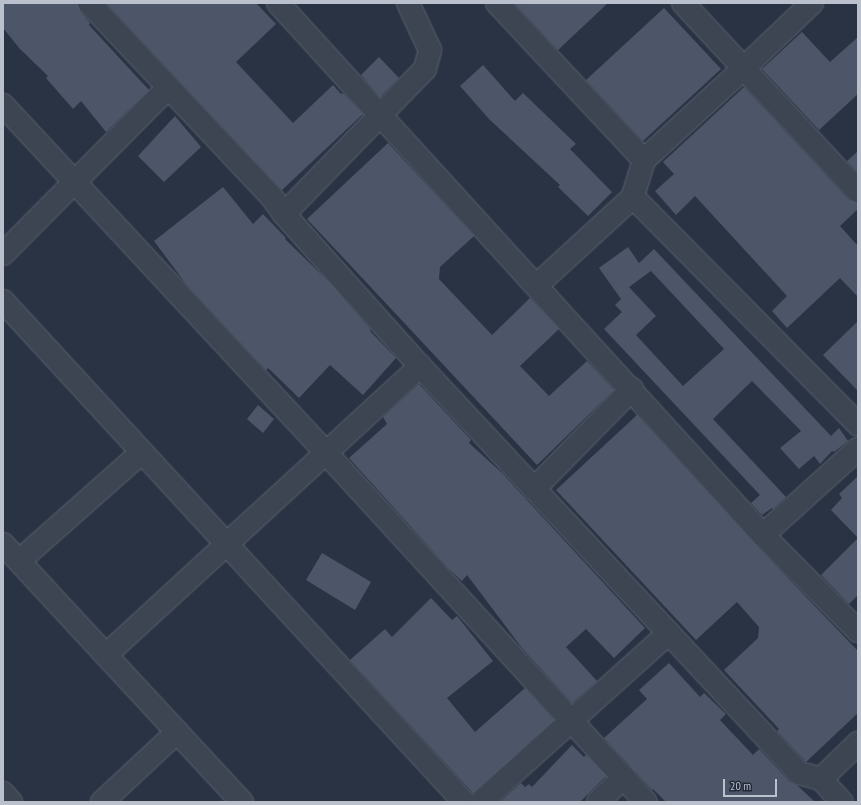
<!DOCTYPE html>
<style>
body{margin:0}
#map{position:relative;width:861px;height:805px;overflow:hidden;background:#293343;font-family:"PT Sans Narrow",sans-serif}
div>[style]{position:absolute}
.building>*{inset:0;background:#4d5669}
.roads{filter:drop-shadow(0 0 1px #5b6370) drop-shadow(0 0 1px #5b6370)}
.minor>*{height:22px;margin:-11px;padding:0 11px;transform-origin:11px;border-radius:11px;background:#3d4553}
span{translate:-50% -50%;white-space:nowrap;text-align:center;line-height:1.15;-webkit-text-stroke:3.5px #212a38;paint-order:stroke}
.frame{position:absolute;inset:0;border:4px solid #bac0cc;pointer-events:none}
.scale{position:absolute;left:723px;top:779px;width:54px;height:18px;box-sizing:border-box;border:2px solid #bac0cc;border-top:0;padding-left:5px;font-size:12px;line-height:14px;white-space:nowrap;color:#bac0cc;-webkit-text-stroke:3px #212a38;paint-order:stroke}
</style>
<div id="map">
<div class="building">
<i style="clip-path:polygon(3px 3px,77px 3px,80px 11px,90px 23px,89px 25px,149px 90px,106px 132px,81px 101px,73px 109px,46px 78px,48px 76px,20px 49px,3px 28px)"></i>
<i style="clip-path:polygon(106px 3px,256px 3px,276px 24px,236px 62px,293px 123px,333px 85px,341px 94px,343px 93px,363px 114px,282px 190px)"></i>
<i style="clip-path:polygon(514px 3px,608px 3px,558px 50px)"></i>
<i style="clip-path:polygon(664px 8px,721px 69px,643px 141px,586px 80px)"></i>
<i style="clip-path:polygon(802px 32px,830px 62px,858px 37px,858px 94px,819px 130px,762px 69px)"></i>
<i style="clip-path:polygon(379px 57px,399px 78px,380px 97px,361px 75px)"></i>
<i style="clip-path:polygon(483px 65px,515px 101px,523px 93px,576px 144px,570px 149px,612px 192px,588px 216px,558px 187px,560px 185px,489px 119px,460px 86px)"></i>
<i style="clip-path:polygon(744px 87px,849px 200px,858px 203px,858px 209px,840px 226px,858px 246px,858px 297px,840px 278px,787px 328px,772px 311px,787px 296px,695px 196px,676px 215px,655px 191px,674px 174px,663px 162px)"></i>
<i style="clip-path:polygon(175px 116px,201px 147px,164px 182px,138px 156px)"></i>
<i style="clip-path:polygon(388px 143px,474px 236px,440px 267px,439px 279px,492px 335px,530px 298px,559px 329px,520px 366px,549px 396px,587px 361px,614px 390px,537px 465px,307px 219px)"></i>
<i style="clip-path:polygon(858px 151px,858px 173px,847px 161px)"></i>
<i style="clip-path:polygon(223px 187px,253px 224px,263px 214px,286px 238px,285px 239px,327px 280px,371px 330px,370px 331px,396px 358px,363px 395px,330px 365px,299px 398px,268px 368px,266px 370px,186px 284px,154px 241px)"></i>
<i style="clip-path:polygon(evenodd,628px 247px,639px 263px,654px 249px,831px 436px,839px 428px,848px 441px,834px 452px,832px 451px,820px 464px,814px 456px,799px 469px,780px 448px,801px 431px,752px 381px,713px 419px,786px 497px,773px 509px,772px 508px,762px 515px,751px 503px,760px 495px,604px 329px,622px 312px,615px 305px,621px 299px,599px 268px,628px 247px,651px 271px,724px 349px,683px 386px,636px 335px,656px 316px,629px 287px,651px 271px)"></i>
<i style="clip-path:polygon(858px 321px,858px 391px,823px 355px)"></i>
<i style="clip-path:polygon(419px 384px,471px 440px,469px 443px,502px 473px,645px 628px,614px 658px,586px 629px,566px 647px,597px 681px,572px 703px,522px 648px,467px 575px,462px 581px,449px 569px,349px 458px,387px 424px,383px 417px)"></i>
<i style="clip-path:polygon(258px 405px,274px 419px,263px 433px,247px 419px)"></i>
<i style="clip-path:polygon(637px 415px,754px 543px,858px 651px,858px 713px,806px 762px,777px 731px,779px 729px,724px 670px,758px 638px,759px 627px,737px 602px,696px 640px,556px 490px)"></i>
<i style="clip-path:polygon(858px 476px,858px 595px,849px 604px,821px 575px,858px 538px,831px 510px,842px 498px,839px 494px)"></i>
<i style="clip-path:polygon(322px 553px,371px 582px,355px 610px,306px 580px)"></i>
<i style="clip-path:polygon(431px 598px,452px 620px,457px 616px,493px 661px,447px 698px,475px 732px,525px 688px,554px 720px,473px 793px,350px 660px,385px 629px,392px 637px)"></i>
<i style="clip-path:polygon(669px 663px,700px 697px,704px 693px,726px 714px,720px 720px,753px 755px,759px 749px,790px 782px,798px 786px,815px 802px,666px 802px,653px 789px,652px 790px,604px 738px,647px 699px,639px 690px)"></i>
<i style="clip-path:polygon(572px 745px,584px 757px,586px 755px,606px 776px,580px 802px,500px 802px,521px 783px,525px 787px,529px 784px,532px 787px)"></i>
</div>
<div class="roads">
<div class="minor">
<i style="left:89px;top:3px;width:265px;rotate:46.7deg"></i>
<i style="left:271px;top:196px;width:22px;rotate:54deg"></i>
<i style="left:284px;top:214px;width:204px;rotate:48.2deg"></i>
<i style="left:420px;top:366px;width:556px;rotate:47.04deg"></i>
<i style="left:799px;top:773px;width:23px;rotate:15deg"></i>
<i style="left:821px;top:779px;width:31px;rotate:48deg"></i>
<i style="left:278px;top:3px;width:720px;rotate:47.65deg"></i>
<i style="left:763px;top:535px;width:135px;rotate:45.3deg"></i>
<i style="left:497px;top:3px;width:215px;rotate:46.9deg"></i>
<i style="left:644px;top:160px;width:39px;rotate:107deg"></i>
<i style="left:633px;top:197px;width:320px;rotate:45.3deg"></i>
<i style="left:683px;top:3px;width:257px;rotate:47.1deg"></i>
<i style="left:3px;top:105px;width:475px;rotate:47.1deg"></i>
<i style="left:326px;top:453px;width:473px;rotate:47.5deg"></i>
<i style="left:644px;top:160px;width:136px;rotate:-42.6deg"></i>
<i style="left:744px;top:68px;width:94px;rotate:-43.7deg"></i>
<i style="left:284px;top:214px;width:202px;rotate:-45.8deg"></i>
<i style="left:425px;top:69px;width:20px;rotate:-75deg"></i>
<i style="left:430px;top:50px;width:52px;rotate:-115.1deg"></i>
<i style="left:3px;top:254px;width:234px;rotate:-45.2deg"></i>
<i style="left:537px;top:285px;width:130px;rotate:-42.5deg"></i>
<i style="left:3px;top:301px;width:681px;rotate:47.38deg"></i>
<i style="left:534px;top:489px;width:140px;rotate:-45.6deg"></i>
<i style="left:763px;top:535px;width:128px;rotate:-42.2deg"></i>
<i style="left:3px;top:544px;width:352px;rotate:47.2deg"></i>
<i style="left:19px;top:561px;width:164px;rotate:-41.5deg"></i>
<i style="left:106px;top:655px;width:427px;rotate:-42.6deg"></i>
<i style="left:821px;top:779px;width:52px;rotate:-44.2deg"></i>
<i style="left:3px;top:793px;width:12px;rotate:48deg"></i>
<i style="left:102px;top:802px;width:103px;rotate:-43deg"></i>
<i style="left:481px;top:802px;width:253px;rotate:-42deg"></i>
<i style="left:598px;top:802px;width:36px;rotate:-44deg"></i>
</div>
</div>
<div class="frame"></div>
<div class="scale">20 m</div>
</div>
